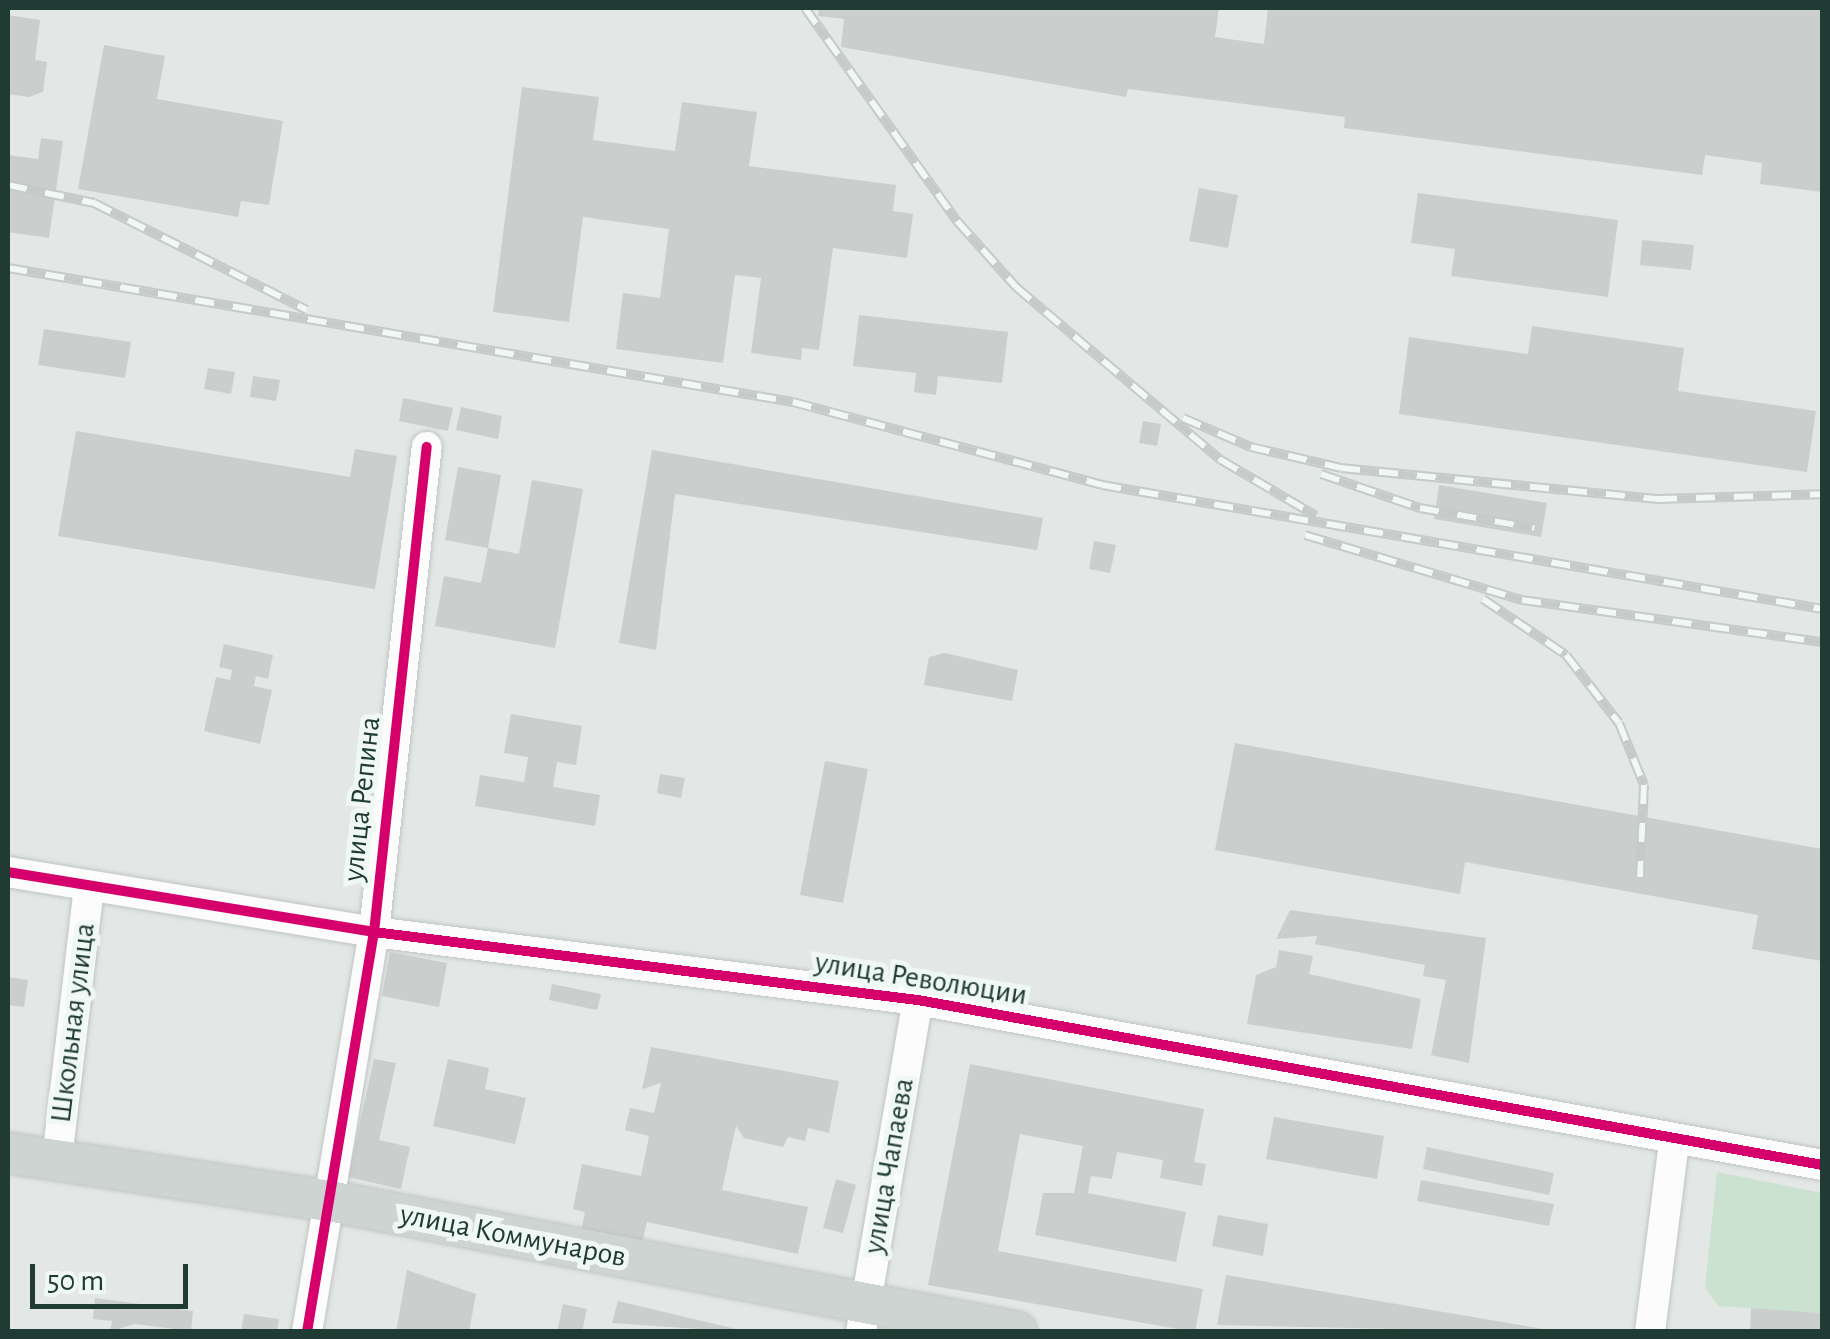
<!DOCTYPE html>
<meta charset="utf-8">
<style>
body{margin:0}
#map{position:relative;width:1830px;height:1339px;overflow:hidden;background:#e3e8e6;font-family:"Alegreya Sans",sans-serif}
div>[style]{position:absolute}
.green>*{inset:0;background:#cbe2d1}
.building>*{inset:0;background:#cacfcd}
.roads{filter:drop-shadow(0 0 2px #c0c5c3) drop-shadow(0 0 2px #c0c5c3)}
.minor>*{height:30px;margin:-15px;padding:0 15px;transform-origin:15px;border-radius:15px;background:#fbfcfb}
.major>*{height:40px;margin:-20px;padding:0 20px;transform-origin:20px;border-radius:20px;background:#cdd4d2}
.rail>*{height:10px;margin-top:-5px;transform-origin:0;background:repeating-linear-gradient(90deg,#f0f8f4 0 19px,#c6cac9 0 38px);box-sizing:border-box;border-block:2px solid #c6cac9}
.cycleway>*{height:10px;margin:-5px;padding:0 5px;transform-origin:5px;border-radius:5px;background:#d6006c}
span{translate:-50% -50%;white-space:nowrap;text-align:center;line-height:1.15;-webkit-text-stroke:10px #f0f8f4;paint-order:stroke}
.street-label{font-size:30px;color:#203b33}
.frame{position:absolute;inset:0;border:10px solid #203b33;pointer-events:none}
.scale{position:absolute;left:30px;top:1264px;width:158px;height:45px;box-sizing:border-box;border:5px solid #203b33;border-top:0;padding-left:12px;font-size:30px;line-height:35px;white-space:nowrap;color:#203b33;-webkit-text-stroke:8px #f0f8f4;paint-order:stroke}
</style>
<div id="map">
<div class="green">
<i style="clip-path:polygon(1717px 1172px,1822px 1193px,1822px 1313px,1718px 1306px,1705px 1287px)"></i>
</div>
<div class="building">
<i style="clip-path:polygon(819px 8px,1219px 8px,1215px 37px,1264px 44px,1268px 8px,1822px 8px,1822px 192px,1760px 184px,1762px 163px,1705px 155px,1702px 175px,1344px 128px,1345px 117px,1128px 89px,1126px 97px,841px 47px,844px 19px,818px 16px)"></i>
<i style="clip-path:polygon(8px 15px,40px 20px,35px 60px,47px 62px,43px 92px,29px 97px,8px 94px)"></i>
<i style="clip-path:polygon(104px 45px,165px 56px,157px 99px,283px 121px,269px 205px,241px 201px,238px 217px,78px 189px)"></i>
<i style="clip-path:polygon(522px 87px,599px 97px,593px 140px,675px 151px,682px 102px,757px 112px,749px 166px,896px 185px,893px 211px,913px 214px,907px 258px,833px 248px,819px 350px,802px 348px,801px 360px,751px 353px,761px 278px,735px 275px,723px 363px,616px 349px,623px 293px,660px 298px,669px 229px,583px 217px,569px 322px,493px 312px)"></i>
<i style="clip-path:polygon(41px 138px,63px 141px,49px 238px,8px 232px,8px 155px,38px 159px)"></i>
<i style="clip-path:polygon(1199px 188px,1238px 195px,1228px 248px,1189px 241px)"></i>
<i style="clip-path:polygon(1418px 193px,1618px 220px,1608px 297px,1451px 276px,1455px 249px,1411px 243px)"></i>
<i style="clip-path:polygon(1642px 240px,1694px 245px,1691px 270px,1640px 265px)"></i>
<i style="clip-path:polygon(859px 315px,1008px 332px,1002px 383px,938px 376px,936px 395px,914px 392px,916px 373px,853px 366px)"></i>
<i style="clip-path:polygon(1532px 326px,1684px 348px,1678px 391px,1816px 411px,1807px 472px,1399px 414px,1409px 337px,1528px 354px)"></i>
<i style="clip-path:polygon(44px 329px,131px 342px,125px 378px,38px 365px)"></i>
<i style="clip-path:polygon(208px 368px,235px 372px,231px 394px,204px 389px)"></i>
<i style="clip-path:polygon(253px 376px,280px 380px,276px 401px,250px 397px)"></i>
<i style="clip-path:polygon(403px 398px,453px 408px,448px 431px,399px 421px)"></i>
<i style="clip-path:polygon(461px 407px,502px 416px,498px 439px,456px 430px)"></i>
<i style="clip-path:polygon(1143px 421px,1161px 424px,1157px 446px,1139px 443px)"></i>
<i style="clip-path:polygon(76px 431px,350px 477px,355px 449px,397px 456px,375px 589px,58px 536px)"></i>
<i style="clip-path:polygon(652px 450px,1043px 518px,1037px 550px,675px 494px,656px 650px,619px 643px)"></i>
<i style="clip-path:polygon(458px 467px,501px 475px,488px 548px,445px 540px)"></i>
<i style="clip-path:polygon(532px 480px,583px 489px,555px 648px,435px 626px,444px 576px,481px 583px,488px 548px,519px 554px)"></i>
<i style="clip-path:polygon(1439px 485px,1547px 503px,1541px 537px,1434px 519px)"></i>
<i style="clip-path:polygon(1094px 541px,1116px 545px,1110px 573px,1089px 569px)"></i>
<i style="clip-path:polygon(224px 644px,273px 655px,268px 679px,256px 676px,254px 686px,272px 690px,260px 744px,204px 731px,216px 677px,230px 680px,232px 670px,219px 667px)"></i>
<i style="clip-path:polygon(945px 653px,1018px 670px,1012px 701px,924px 685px,929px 657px)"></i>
<i style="clip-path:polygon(511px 714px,582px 726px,576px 765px,557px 762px,553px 787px,600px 795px,595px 826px,475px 806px,480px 775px,524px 782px,528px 757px,504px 753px)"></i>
<i style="clip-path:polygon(1235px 743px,1822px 849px,1822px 961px,1752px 949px,1758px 915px,1465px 862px,1460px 894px,1215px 850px)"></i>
<i style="clip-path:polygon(825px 761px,868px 769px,843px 903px,800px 895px)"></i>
<i style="clip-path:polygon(660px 774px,685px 778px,681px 798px,657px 793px)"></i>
<i style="clip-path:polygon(1290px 910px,1486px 938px,1469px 1063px,1431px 1055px,1446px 980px,1423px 976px,1425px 965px,1315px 944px,1317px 936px,1276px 939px)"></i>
<i style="clip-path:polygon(1279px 950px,1313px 956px,1309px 974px,1421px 999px,1412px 1049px,1247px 1024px,1256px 975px,1276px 967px)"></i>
<i style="clip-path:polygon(390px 952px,447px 963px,439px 1007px,382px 996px)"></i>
<i style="clip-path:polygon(8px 977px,28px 980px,24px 1007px,8px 1005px)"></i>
<i style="clip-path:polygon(552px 984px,601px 994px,597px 1010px,549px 1000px)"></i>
<i style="clip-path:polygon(651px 1047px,839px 1081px,829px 1133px,808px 1128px,805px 1141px,788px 1137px,783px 1147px,744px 1138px,736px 1126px,722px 1190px,808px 1207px,798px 1254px,647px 1222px,642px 1243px,581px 1231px,585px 1212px,573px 1209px,582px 1164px,641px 1176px,649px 1136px,625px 1130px,630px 1108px,654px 1113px,661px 1083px,642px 1089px)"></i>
<i style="clip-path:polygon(374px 1059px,396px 1063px,379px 1140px,410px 1147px,401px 1189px,348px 1177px)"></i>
<i style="clip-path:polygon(448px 1059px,489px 1068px,485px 1089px,526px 1098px,515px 1144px,433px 1126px)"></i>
<i style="clip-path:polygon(970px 1064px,1204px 1109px,1194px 1162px,1206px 1164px,1202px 1186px,1160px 1178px,1163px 1160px,1117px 1152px,1112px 1179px,1091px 1176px,1088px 1193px,1186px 1212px,1176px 1262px,1035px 1235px,1043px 1193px,1074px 1193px,1083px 1146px,1020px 1134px,998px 1251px,1203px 1289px,1195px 1332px,928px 1285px)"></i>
<i style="clip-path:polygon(1274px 1117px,1384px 1136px,1377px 1179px,1266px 1159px)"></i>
<i style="clip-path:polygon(1427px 1147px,1554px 1173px,1549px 1195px,1423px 1169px)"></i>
<i style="clip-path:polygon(836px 1179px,856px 1185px,843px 1233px,823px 1228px)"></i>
<i style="clip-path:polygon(1421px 1180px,1554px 1204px,1549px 1226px,1417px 1201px)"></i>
<i style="clip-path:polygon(1218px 1215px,1268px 1224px,1263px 1256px,1212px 1246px)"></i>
<i style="clip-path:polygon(407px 1270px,476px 1294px,469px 1332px,396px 1332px)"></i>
<i style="clip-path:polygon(1226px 1275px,1543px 1329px,1543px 1332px,1217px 1325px)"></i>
<i style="clip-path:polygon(95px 1298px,193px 1311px,191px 1331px,134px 1324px,110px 1332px,112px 1321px,93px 1319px)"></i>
<i style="clip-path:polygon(618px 1301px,740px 1330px,740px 1332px,612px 1323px)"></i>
<i style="clip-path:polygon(563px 1304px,587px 1309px,582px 1332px,557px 1332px)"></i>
<i style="clip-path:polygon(1751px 1308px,1822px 1313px,1822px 1332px,1750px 1332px)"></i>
<i style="clip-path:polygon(244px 1314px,279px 1319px,277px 1332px,241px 1332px)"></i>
</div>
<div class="roads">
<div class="minor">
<i style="left:8px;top:872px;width:371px;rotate:9.3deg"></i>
<i style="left:374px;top:932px;width:548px;rotate:7.13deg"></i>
<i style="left:918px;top:1000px;width:919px;rotate:10.34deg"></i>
<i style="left:57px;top:1159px;width:274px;rotate:-83.3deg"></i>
<i style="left:307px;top:1332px;width:406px;rotate:-80.5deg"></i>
<i style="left:374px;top:932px;width:488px;rotate:-83.8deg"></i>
<i style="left:861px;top:1332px;width:337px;rotate:-80.3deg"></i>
<i style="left:1650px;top:1332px;width:191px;rotate:-82.8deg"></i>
</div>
<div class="major">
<i style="left:8px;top:1153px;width:319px;rotate:8.5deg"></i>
<i style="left:324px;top:1200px;width:705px;rotate:10.78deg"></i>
</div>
</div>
<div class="rail">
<i style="left:805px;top:8px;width:262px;rotate:54.5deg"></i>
<i style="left:957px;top:221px;width:89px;rotate:48.2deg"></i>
<i style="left:1016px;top:287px;width:268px;rotate:40.2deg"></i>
<i style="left:1221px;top:460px;width:110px;rotate:30.5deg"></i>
<i style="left:8px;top:185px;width:88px;rotate:11.8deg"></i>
<i style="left:94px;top:203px;width:238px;rotate:26.7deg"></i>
<i style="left:8px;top:268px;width:796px;rotate:9.69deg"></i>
<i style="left:793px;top:402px;width:320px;rotate:15deg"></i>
<i style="left:1102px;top:485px;width:731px;rotate:9.77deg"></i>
<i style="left:1183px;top:418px;width:74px;rotate:23.1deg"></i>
<i style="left:1251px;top:447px;width:92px;rotate:13.1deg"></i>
<i style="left:1341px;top:468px;width:319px;rotate:5.6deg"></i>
<i style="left:1658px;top:499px;width:164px;rotate:-1.7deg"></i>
<i style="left:1321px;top:474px;width:105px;rotate:19deg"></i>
<i style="left:1420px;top:508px;width:116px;rotate:10deg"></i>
<i style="left:1305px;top:535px;width:227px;rotate:16.7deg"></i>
<i style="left:1522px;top:600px;width:303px;rotate:8deg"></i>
<i style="left:1483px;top:599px;width:100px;rotate:34deg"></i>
<i style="left:1566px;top:655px;width:86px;rotate:52.1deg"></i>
<i style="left:1619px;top:723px;width:67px;rotate:68deg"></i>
<i style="left:1644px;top:785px;width:92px;rotate:92.5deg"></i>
</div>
<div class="cycleway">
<i style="left:8px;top:872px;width:371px;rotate:9.3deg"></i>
<i style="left:374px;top:932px;width:548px;rotate:7.13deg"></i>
<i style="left:918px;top:1000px;width:919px;rotate:10.34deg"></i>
<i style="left:307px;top:1332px;width:406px;rotate:-80.5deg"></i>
<i style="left:374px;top:932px;width:488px;rotate:-83.8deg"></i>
</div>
<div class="street-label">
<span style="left:362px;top:799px;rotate:-84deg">улица Репина</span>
<span style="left:921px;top:979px;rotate:9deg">улица Революции</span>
<span style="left:73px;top:1023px;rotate:-83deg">Школьная улица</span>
<span style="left:889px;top:1166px;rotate:-80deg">улица Чапаева</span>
<span style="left:513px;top:1236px;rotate:11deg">улица Коммунаров</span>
</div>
<div class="frame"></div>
<div class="scale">50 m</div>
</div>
